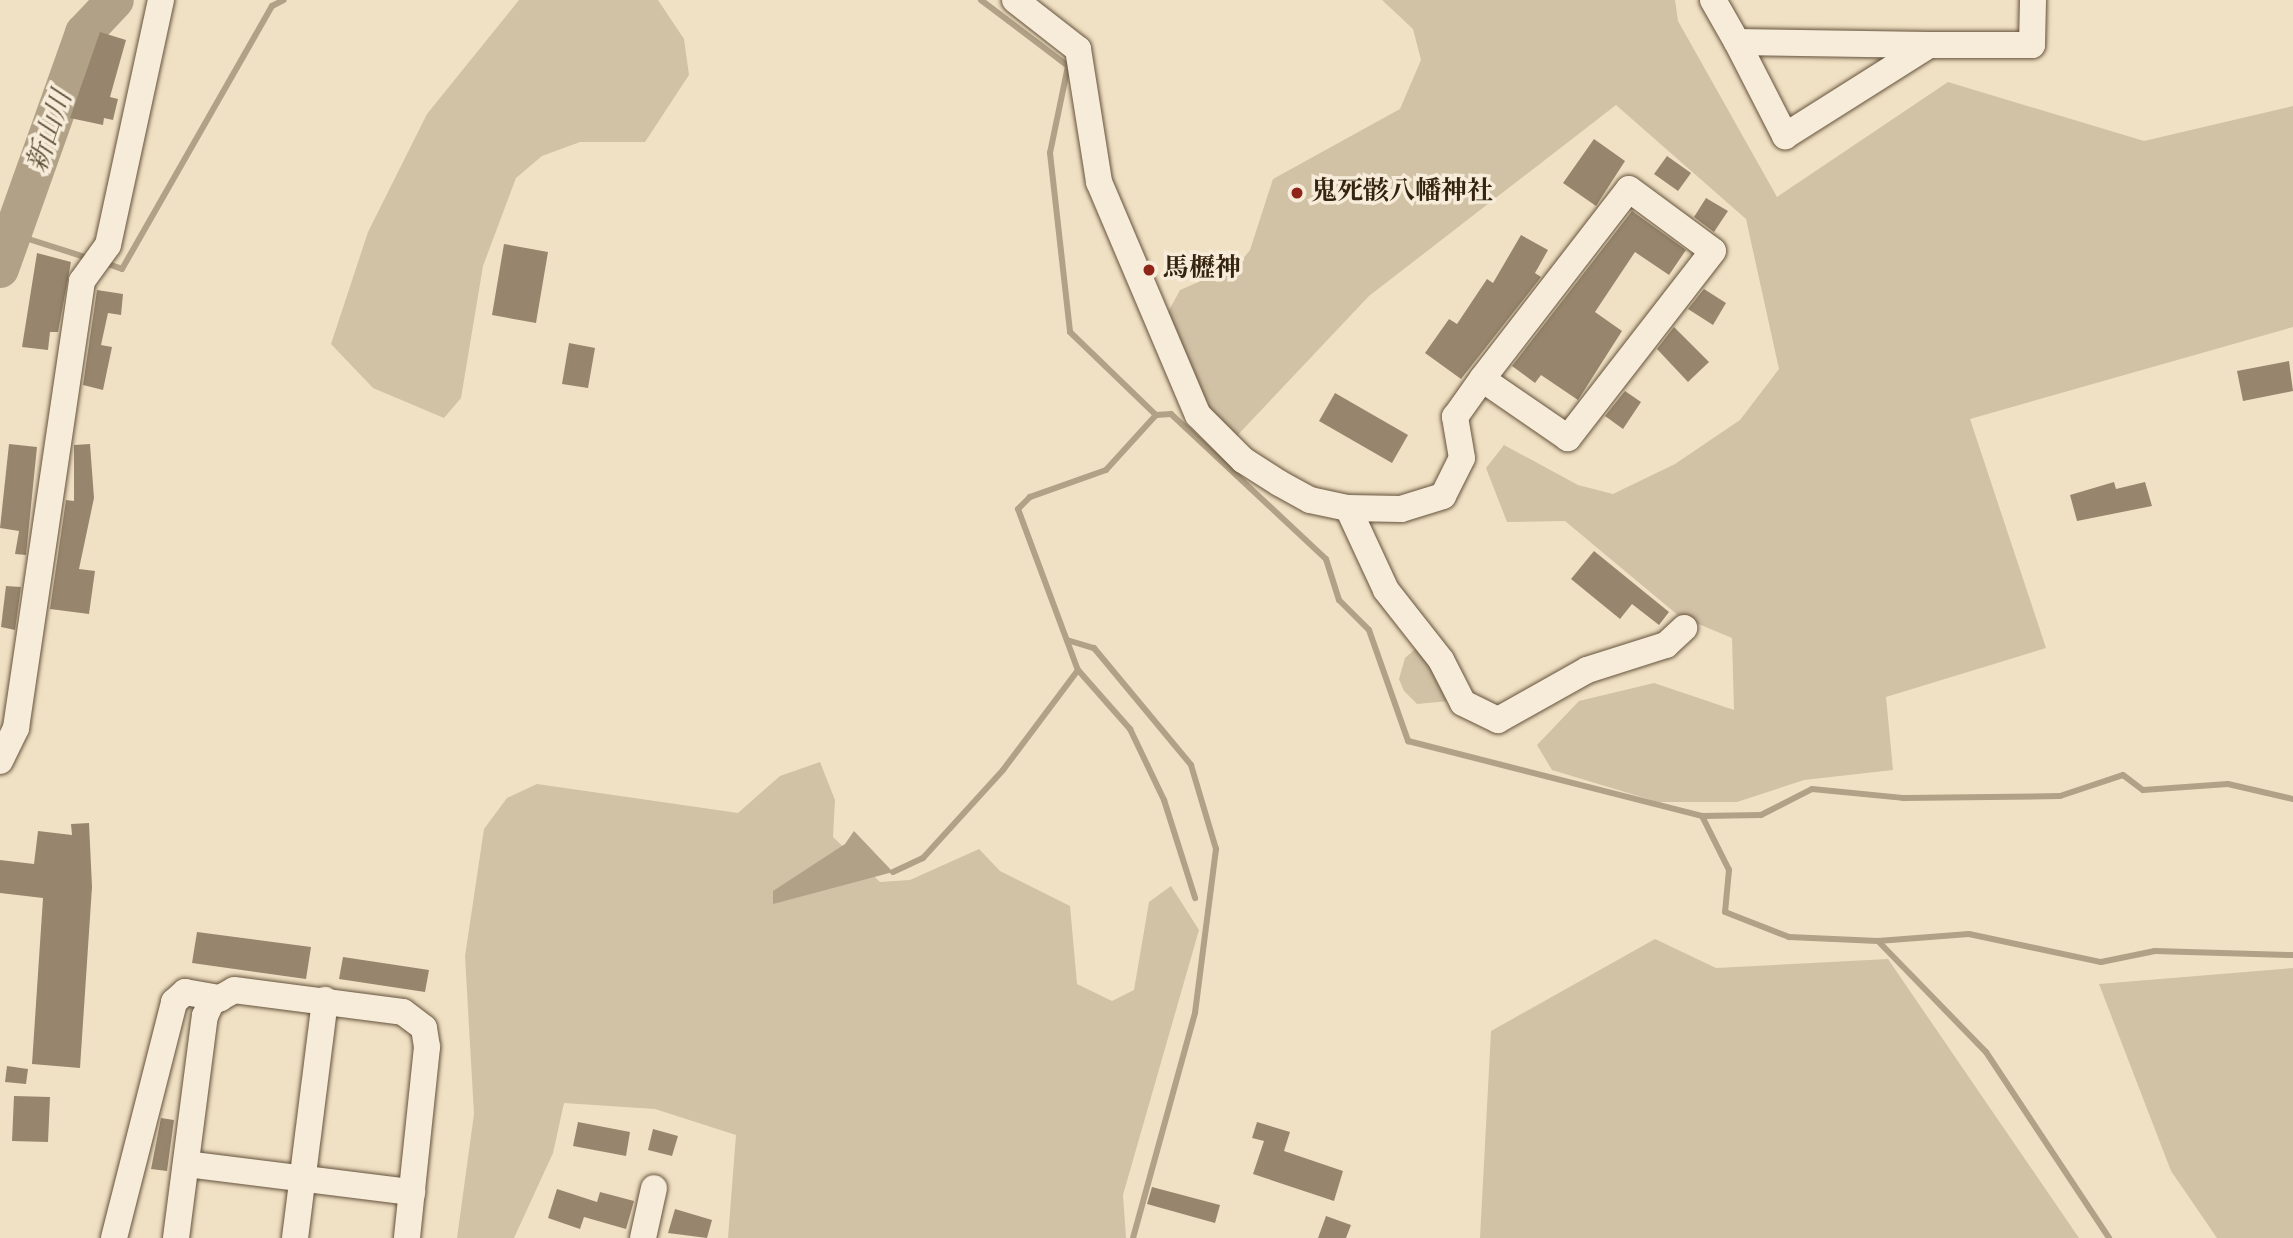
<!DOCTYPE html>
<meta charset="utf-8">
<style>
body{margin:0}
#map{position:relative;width:2293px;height:1238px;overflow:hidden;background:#f1e1c4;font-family:"Sorts Mill Goudy","Noto Serif JP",serif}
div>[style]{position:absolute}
.green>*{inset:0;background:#d1c1a5}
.water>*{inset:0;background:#b1a186}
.stream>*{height:6px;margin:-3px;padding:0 3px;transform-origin:3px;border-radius:3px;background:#b1a186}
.river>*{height:38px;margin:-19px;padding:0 19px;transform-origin:19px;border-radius:19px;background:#b1a186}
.building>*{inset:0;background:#97866d}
.roads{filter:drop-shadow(0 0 2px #64533c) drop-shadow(0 0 2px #64533c)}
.minor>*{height:26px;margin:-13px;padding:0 13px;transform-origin:13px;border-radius:13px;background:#f6ecd9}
.dots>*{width:19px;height:19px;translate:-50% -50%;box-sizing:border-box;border:4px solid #f6ecd9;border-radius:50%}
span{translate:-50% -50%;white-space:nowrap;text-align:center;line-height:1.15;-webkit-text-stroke:7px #f6ecd9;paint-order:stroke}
.poi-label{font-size:26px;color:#35240f;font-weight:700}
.left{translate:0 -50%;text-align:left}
.water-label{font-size:28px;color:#605039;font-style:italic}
</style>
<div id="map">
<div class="green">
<i style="clip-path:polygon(519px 0,658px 0,684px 39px,689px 75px,645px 142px,580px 142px,542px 156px,516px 178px,483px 266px,461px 398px,444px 418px,373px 388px,331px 344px,368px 232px,427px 114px)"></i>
<i style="clip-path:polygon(1382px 0,1675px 0,1678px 21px,1777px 197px,1948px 82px,2144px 141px,2293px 106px,2293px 327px,1970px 419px,2046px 648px,1886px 697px,1893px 770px,1804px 780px,1737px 802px,1658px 802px,1552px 770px,1537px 745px,1579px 701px,1654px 683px,1734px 710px,1732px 638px,1679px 616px,1565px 521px,1507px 522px,1486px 468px,1504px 445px,1578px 485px,1613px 494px,1675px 464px,1740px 420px,1779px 369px,1746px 219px,1616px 105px,1369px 296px,1232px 441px,1201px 401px,1160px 327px,1180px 290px,1238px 265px,1250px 250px,1273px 179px,1400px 109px,1421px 60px,1413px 29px)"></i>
<i style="clip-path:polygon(1422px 643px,1460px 700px,1417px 704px,1404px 691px,1399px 679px,1405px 658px)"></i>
<i style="clip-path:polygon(820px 762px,835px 800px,833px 837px,880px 882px,910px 880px,979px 849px,1000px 871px,1070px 906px,1077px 984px,1112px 1001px,1134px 990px,1149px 902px,1171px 886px,1199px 930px,1123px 1195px,1126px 1238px,728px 1238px,736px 1135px,655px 1109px,564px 1103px,553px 1153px,514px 1238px,457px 1238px,474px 1114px,465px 956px,484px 829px,507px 798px,537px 784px,738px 813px,780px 776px)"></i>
<i style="clip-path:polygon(1655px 939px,1716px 968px,1888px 959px,2079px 1238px,1480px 1238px,1491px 1031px)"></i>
<i style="clip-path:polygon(2293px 968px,2293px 1238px,2217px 1238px,2171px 1171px,2099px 984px)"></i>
</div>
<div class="water">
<i style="clip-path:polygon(854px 831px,893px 872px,773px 904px,773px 891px,845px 844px)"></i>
</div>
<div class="stream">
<i style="left:981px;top:0;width:109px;rotate:37.2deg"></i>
<i style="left:1068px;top:66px;width:89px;rotate:101.7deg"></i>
<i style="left:1050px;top:153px;width:180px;rotate:83.6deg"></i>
<i style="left:1070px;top:332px;width:120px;rotate:44deg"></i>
<i style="left:1156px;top:415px;width:15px;rotate:-4deg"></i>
<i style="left:1171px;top:414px;width:212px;rotate:43.1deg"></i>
<i style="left:1326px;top:559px;width:43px;rotate:72.4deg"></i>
<i style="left:1339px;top:600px;width:42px;rotate:45deg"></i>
<i style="left:1369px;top:630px;width:118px;rotate:70.6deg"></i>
<i style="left:1408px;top:741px;width:303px;rotate:14.3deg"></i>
<i style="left:1702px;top:816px;width:59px;rotate:-1deg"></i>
<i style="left:1761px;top:815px;width:57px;rotate:-27deg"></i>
<i style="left:1812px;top:789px;width:91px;rotate:5.6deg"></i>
<i style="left:1903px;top:798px;width:157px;rotate:-0.7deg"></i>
<i style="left:2060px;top:796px;width:66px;rotate:-18.4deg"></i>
<i style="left:2123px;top:775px;width:25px;rotate:37deg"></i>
<i style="left:2143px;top:790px;width:85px;rotate:-4deg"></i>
<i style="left:2228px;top:784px;width:67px;rotate:13deg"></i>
<i style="left:16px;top:235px;width:79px;rotate:17.7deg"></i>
<i style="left:0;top:241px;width:4px;rotate:14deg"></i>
<i style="left:105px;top:263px;width:18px;rotate:19deg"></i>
<i style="left:122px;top:269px;width:303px;rotate:-60.3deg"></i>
<i style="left:272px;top:6px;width:13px;rotate:-27deg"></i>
<i style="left:1156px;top:415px;width:74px;rotate:132.3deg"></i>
<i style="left:1106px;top:470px;width:81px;rotate:160.4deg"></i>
<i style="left:1030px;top:497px;width:17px;rotate:135deg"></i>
<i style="left:1018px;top:509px;width:172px;rotate:69.6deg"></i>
<i style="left:1078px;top:670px;width:79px;rotate:48.6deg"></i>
<i style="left:1130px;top:729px;width:79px;rotate:64.4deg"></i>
<i style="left:1164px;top:800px;width:103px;rotate:72.4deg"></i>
<i style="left:1067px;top:640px;width:28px;rotate:17deg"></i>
<i style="left:1094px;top:648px;width:152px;rotate:50.3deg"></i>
<i style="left:1191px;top:765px;width:88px;rotate:73.4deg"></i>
<i style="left:1216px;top:849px;width:165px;rotate:97.3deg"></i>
<i style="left:1195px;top:1013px;width:233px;rotate:105.4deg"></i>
<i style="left:1702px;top:816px;width:60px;rotate:63.4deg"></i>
<i style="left:1729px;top:870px;width:42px;rotate:95.4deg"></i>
<i style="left:1725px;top:912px;width:69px;rotate:21.3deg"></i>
<i style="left:1789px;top:937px;width:89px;rotate:2.6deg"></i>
<i style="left:1878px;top:941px;width:155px;rotate:45.8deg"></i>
<i style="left:1986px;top:1052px;width:223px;rotate:56.5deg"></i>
<i style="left:893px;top:872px;width:33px;rotate:-25deg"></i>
<i style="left:923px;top:858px;width:119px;rotate:-47.7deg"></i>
<i style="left:1003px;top:770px;width:125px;rotate:-53.1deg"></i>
<i style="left:1878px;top:941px;width:91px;rotate:-4.4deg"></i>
<i style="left:1969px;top:934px;width:135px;rotate:12deg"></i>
<i style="left:2101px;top:962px;width:55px;rotate:-11.5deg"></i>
<i style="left:2155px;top:951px;width:138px;rotate:1.7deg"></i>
</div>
<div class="river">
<i style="left:0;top:269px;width:251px;rotate:-70.4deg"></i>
<i style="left:84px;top:33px;width:45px;rotate:-46.8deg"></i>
</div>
<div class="building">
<i style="clip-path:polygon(100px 32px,126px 40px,110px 97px,118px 99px,113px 120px,104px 118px,103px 125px,70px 118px)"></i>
<i style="clip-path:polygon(1594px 139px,1625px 161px,1596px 206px,1563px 183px)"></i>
<i style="clip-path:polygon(1667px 156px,1691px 173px,1678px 191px,1654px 174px)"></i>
<i style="clip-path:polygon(1706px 198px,1728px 211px,1714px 232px,1694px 217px)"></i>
<i style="clip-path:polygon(1632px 211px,1686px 250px,1669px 275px,1635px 252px,1595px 312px,1622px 331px,1578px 400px,1541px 375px,1535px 383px,1512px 366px)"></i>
<i style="clip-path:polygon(1521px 235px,1548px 250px,1535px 273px,1541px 277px,1461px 379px,1425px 353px,1449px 319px,1457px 324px,1487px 279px,1493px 283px)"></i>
<i style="clip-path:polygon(504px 244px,548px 252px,536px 323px,492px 315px)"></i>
<i style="clip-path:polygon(37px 253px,71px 262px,58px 332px,50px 332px,48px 350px,22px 347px)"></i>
<i style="clip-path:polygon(1704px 289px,1726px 303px,1713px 325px,1688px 309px)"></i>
<i style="clip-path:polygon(97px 290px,123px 294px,121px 315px,108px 313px,101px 345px,112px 347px,103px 390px,83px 385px)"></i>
<i style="clip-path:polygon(1674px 327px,1709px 362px,1688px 382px,1657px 349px)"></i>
<i style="clip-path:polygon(569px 343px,595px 348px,588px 388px,562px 384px)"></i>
<i style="clip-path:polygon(2289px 361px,2293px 391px,2243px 401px,2237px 371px)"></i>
<i style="clip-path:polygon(1625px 391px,1641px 402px,1623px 429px,1605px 416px)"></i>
<i style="clip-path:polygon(1335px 393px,1408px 435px,1392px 463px,1319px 421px)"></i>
<i style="clip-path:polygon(9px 444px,37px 447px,26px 555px,15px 554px,19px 531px,0 528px)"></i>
<i style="clip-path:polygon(90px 444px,94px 498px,79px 569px,95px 571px,89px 614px,50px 609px,66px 500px,74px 501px,74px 445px)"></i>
<i style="clip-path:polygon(2114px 482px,2116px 489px,2145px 482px,2152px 506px,2077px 521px,2070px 495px)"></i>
<i style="clip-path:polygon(1594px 551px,1669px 612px,1659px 625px,1632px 604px,1620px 619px,1571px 579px)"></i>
<i style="clip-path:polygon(6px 586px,21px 587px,15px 630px,1px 627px)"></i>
<i style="clip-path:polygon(89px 823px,92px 887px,80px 1068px,32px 1064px,43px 898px,0 893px,0 860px,34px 864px,38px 831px,72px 835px,71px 824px)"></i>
<i style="clip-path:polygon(197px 932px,311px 947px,306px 979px,192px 963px)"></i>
<i style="clip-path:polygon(343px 957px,429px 970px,425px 992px,339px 979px)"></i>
<i style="clip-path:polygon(7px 1066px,28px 1069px,26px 1084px,5px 1082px)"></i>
<i style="clip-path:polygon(14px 1096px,50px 1097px,48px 1142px,12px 1141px)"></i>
<i style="clip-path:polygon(161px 1118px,174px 1120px,167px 1171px,151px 1169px)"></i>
<i style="clip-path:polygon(578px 1122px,630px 1132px,626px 1156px,573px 1146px)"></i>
<i style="clip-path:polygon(1257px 1122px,1290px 1132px,1284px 1151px,1343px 1171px,1334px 1201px,1253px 1174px,1264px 1141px,1252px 1138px)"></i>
<i style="clip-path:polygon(653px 1129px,678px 1136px,672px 1156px,648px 1150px)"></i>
<i style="clip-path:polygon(1152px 1187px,1220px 1205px,1215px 1223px,1147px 1204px)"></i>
<i style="clip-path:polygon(557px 1189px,597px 1202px,600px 1192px,634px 1201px,626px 1229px,584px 1217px,580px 1229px,548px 1218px)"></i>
<i style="clip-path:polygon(675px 1209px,712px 1220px,707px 1238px,668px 1233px)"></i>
<i style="clip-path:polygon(1326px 1216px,1351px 1225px,1346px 1238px,1318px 1238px)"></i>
</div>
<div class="roads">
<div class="minor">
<i style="left:1015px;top:0;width:80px;rotate:37.9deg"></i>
<i style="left:1078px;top:49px;width:135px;rotate:81deg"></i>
<i style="left:1099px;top:182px;width:253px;rotate:67deg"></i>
<i style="left:1198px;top:415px;width:64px;rotate:45deg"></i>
<i style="left:1243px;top:460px;width:43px;rotate:32.6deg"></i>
<i style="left:1279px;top:483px;width:35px;rotate:29deg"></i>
<i style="left:1310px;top:500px;width:39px;rotate:12deg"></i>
<i style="left:1348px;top:508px;width:90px;rotate:65.1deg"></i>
<i style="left:1386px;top:590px;width:89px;rotate:51.8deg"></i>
<i style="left:1441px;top:660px;width:48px;rotate:62.9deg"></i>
<i style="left:1463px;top:703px;width:39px;rotate:26deg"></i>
<i style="left:1498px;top:720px;width:102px;rotate:-29.3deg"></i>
<i style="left:1587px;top:670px;width:83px;rotate:-17.6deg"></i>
<i style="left:1666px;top:645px;width:25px;rotate:-43deg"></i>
<i style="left:1713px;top:0;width:48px;rotate:60.3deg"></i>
<i style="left:1737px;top:42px;width:192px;rotate:0.9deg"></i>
<i style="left:1929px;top:45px;width:103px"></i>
<i style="left:2032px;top:45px;width:45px;rotate:-88.7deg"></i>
<i style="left:1737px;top:42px;width:106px;rotate:62.9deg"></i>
<i style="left:1785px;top:136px;width:170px;rotate:-32.3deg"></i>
<i style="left:1348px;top:508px;width:53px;rotate:1.1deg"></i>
<i style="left:1401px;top:509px;width:44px;rotate:-17.2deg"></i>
<i style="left:1443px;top:496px;width:42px;rotate:-63.4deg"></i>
<i style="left:1462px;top:458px;width:42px;rotate:-99.7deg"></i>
<i style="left:1455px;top:417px;width:47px;rotate:-54.6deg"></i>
<i style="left:1482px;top:379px;width:240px;rotate:-52.3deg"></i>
<i style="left:1629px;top:189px;width:104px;rotate:36.4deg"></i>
<i style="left:1713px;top:251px;width:237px;rotate:127.8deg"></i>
<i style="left:1568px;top:438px;width:104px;rotate:-145.5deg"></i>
<i style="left:0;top:761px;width:37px;rotate:-64deg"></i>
<i style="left:16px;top:728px;width:452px;rotate:-81.6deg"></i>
<i style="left:82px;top:281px;width:44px;rotate:-54.2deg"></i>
<i style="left:108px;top:245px;width:251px;rotate:-77.8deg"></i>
<i style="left:186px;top:1164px;width:228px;rotate:7.1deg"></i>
<i style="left:114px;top:1238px;width:244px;rotate:-75.7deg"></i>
<i style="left:174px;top:1002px;width:15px;rotate:-42deg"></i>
<i style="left:185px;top:992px;width:36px;rotate:10deg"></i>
<i style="left:176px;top:1238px;width:224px;rotate:-82.6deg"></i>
<i style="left:205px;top:1016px;width:14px;rotate:-65deg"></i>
<i style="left:211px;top:1003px;width:26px;rotate:-29deg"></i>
<i style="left:234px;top:990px;width:170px;rotate:7.4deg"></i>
<i style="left:403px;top:1012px;width:26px;rotate:37deg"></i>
<i style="left:424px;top:1028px;width:19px;rotate:81deg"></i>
<i style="left:427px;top:1047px;width:192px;rotate:96deg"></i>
<i style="left:295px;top:1238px;width:240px;rotate:-82.8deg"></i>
<i style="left:643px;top:1238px;width:51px;rotate:-77.6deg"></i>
</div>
</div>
<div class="dots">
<i style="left:1297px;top:193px;background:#8f2418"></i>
<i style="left:1149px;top:270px;background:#8f2418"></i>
</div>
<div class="poi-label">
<span class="left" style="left:1311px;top:193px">鬼死骸八幡神社</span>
<span class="left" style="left:1163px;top:270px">馬櫪神</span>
</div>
<div class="water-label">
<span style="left:51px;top:132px;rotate:-71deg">新山川</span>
</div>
</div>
